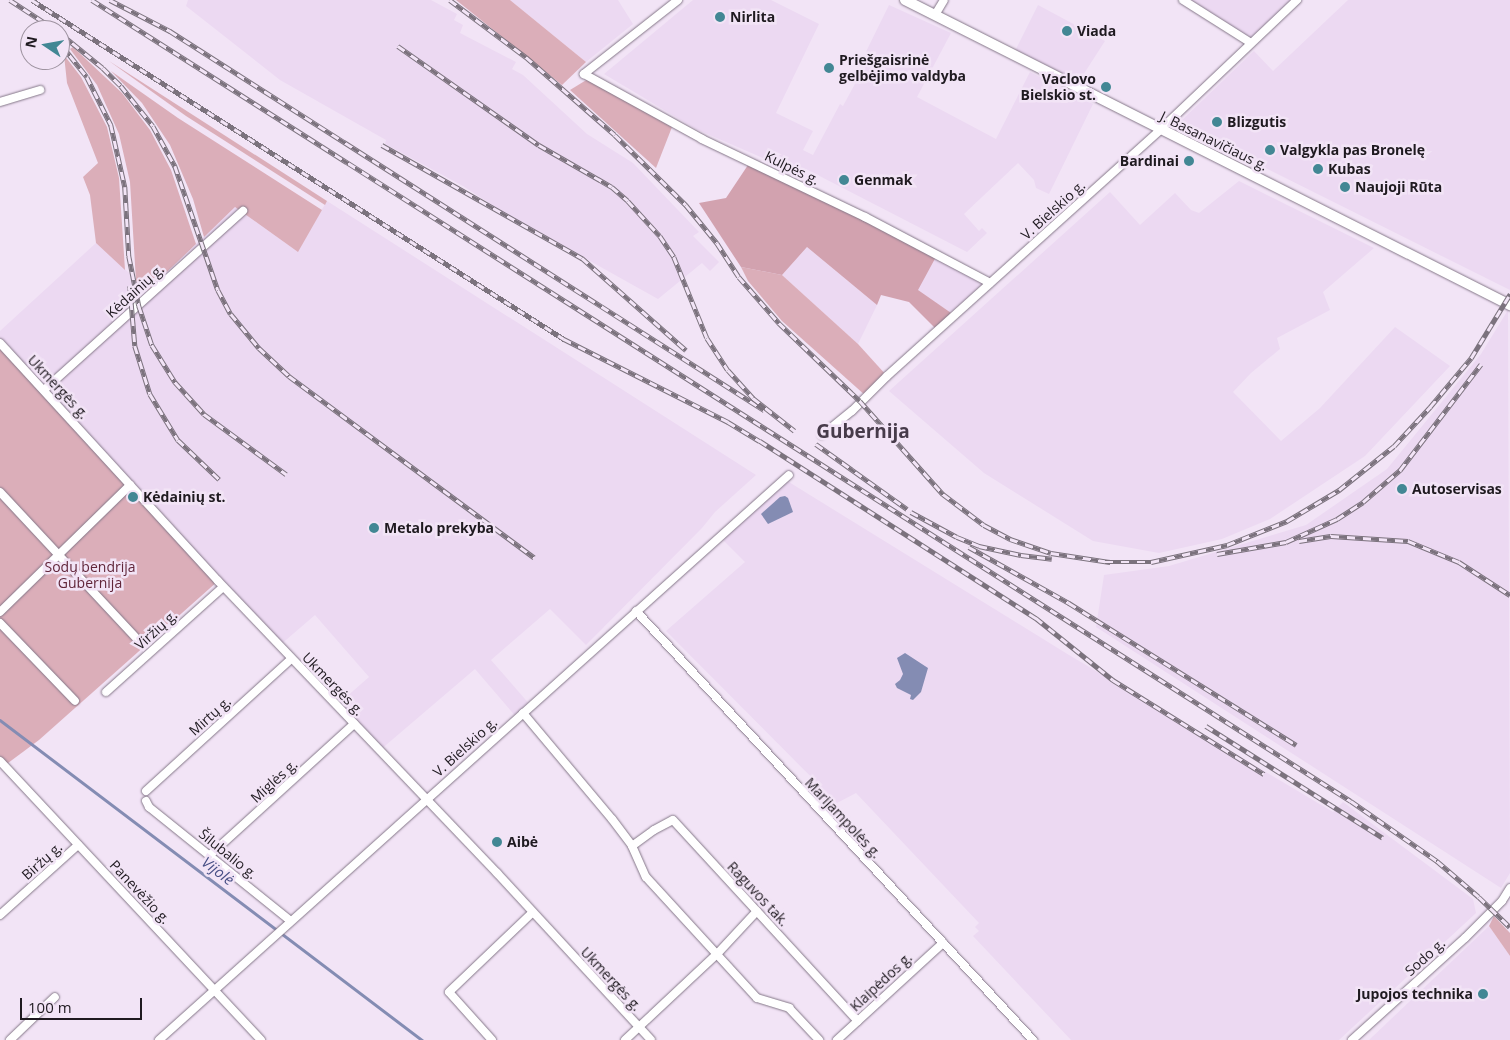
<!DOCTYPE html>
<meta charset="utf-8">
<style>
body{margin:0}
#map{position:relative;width:1510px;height:1040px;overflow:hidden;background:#f2e4f6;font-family:"Open Sans",sans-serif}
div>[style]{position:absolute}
.built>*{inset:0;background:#ecd9f2}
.green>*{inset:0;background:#dbaeb9}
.forest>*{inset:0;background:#d2a2af}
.water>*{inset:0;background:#848cb3}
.stream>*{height:2.5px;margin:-1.25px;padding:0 1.25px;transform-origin:1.25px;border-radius:1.25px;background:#848cb3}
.roads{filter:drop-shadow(0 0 1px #847788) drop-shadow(0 0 1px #847788)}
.minor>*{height:8px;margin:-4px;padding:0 4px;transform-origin:4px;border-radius:4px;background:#fff}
.major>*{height:10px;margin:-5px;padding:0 5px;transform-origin:5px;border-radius:5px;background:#fff}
.rail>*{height:4.5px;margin-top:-2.25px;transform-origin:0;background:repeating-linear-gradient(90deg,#f2e4f6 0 8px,#7b727d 0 16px);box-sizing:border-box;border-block:1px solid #7b727d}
.dots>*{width:14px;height:14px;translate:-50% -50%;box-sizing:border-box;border:2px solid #f2e4f6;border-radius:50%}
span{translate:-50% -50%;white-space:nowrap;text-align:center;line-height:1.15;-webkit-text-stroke:5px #f2e4f6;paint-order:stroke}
.poi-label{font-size:14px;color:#1f1a20;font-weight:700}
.left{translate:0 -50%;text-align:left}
.right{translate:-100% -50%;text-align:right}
.street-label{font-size:14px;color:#1f1a20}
.park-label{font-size:14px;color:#61263a}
.water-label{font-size:15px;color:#474f85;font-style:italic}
.district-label{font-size:19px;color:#473b4a;font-weight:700}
.north{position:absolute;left:20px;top:20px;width:50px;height:50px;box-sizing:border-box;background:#f2e4f6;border:1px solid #9e93a0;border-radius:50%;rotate:282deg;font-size:14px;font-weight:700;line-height:20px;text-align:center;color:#1f1a20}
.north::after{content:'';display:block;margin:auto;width:18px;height:22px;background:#428794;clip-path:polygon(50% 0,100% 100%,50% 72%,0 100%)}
.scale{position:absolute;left:20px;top:998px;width:122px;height:22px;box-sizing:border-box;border:2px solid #1f1a20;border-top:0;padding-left:6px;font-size:15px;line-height:18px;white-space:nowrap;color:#1f1a20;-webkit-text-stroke:4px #f2e4f6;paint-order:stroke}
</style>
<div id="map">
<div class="built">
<i style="clip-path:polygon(188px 0,431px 0,457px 14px,454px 20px,463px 25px,460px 33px,516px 62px,512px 69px,523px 75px,587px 134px,633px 163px,699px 232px,693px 236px,719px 262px,710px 271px,702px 263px,658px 299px,504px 213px,463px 186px,385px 144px,386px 140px,280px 80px,186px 6px)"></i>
<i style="clip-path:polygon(510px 0,618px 0,633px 24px,586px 62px)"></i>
<i style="clip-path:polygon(693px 0,771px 0,819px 24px,776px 113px,813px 131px,803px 150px,813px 155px,840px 104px,843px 106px,856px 82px,855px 74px,889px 5px,951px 33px,917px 97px,996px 139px,1030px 72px,1093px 104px,1049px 194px,1036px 188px,1034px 180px,1018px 163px,964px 214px,979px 231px,982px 228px,987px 233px,967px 252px,806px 169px,804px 176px,696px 129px,604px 74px)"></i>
<i style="clip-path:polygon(1183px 0,1297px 0,1251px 43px)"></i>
<i style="clip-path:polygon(1348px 0,1510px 0,1510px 290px,1181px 126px,1180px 122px,1254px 51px,1273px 71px)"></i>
<i style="clip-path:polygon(1038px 5px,1105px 41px,1076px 86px,1013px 55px)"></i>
<i style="clip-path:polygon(1239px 181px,1374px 248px,1323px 292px,1330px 310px,1277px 338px,1280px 349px,1251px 373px,1233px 392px,1281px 441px,1320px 408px,1395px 327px,1450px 366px,1365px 456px,1270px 519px,1222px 539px,1159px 553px,1093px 541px,984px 473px,889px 391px,1110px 192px,1140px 225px,1175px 193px,1191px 210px,1199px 213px)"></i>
<i style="clip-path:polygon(327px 201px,756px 475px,715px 512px,702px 528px,586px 645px,550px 609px,491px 660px,531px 706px,517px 718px,475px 669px,379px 751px,336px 706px,369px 677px,315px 615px,279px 646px,0 343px,0 331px,96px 243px,148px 290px,235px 207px,297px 251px)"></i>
<i style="clip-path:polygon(807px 247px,877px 305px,858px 344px,782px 275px)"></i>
<i style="clip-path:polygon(937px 255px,990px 283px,954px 315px,917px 290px)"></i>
<i style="clip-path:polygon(1508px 310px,1510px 873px,1501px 888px,1096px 627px,1104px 575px,1169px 566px,1306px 525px,1387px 469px,1481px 354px)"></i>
<i style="clip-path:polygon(784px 479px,1069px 655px,1333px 812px,1343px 802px,1473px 899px,1476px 913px,1339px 1040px,1071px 1040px,973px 936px,979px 931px,975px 927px,979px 923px,856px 793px,837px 803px,666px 631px,745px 562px,720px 537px)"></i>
<i style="clip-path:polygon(1489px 926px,1510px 956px,1510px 1040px,1369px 1040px)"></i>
</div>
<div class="green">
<i style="clip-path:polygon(456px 0,510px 0,586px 62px,562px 85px)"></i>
<i style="clip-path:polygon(73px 47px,122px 93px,150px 130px,171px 170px,196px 244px,147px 291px,136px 281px,130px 182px,119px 134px,97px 85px,70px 49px)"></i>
<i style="clip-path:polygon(64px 55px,81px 77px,107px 127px,119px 178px,125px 270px,96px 243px,90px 195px,83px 177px,98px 163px,67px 83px)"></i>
<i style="clip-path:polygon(109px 61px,327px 201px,325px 205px,186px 116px)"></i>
<i style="clip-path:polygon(111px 71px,178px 118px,322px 210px,298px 252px,235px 207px,204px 237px,193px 199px,170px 145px,142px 103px)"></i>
<i style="clip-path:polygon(588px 79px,672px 127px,656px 168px,570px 90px)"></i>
<i style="clip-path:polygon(741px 267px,782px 275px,858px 344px,887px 376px,866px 396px,782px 321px,748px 281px)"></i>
<i style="clip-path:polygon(0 343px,218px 581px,39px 740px,4px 766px,0 761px)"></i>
<i style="clip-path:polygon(1494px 916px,1510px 933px,1510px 956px,1489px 926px)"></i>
</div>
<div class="forest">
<i style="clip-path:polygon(756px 164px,937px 255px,918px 290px,954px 315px,937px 330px,909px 302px,881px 295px,877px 305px,807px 247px,782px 275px,741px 267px,699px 203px,726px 198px,748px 165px)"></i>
</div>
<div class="water">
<i style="clip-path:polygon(785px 496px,788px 498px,793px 512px,768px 524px,761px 514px,780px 497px)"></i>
<i style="clip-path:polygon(905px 653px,928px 668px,921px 692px,913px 700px,910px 699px,911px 695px,897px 688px,895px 684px,900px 680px,903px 674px,897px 658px)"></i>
</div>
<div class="stream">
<i style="left:0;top:720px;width:530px;rotate:37.17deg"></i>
</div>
<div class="roads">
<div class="minor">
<i style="left:678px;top:0;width:120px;rotate:141.8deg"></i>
<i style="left:584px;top:74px;width:135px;rotate:28.8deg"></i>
<i style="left:702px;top:139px;width:181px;rotate:25.6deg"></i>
<i style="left:865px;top:217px;width:141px;rotate:27.8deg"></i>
<i style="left:1183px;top:0;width:80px;rotate:32.3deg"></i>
<i style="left:935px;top:15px;width:17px;rotate:-59deg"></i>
<i style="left:0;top:102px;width:42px;rotate:-16.7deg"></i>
<i style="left:0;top:343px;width:323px;rotate:47.5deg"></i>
<i style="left:218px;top:581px;width:404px;rotate:46.3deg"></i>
<i style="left:497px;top:873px;width:227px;rotate:47.3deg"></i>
<i style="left:44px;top:390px;width:268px;rotate:-42deg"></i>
<i style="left:822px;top:435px;width:38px;rotate:-39deg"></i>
<i style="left:852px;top:411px;width:49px;rotate:-45deg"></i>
<i style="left:887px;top:376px;width:367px;rotate:-42deg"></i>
<i style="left:1160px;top:130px;width:189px;rotate:-43.5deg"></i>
<i style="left:0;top:492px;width:201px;rotate:47deg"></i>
<i style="left:636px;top:611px;width:585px;rotate:47.22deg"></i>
<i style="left:0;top:612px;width:182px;rotate:-44.3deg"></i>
<i style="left:0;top:623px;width:108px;rotate:46.1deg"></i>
<i style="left:106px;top:692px;width:157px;rotate:-41.9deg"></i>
<i style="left:523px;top:713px;width:138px;rotate:50deg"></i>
<i style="left:612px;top:819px;width:34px;rotate:53deg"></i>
<i style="left:632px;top:846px;width:34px;rotate:66deg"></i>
<i style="left:646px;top:877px;width:164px;rotate:47.5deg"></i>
<i style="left:757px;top:998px;width:34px;rotate:17deg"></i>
<i style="left:789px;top:1008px;width:44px;rotate:46.8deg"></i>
<i style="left:0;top:761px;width:382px;rotate:46.9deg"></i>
<i style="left:146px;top:791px;width:196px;rotate:-42.3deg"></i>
<i style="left:146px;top:801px;width:7px;rotate:63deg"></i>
<i style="left:149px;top:807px;width:182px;rotate:38.8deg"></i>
<i style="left:632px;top:846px;width:27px;rotate:-36deg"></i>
<i style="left:654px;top:830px;width:21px;rotate:-28deg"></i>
<i style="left:673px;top:820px;width:273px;rotate:47.4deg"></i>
<i style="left:210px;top:855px;width:195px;rotate:-42.3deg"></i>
<i style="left:0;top:915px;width:105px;rotate:-41.9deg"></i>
<i style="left:10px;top:1040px;width:62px;rotate:-43.7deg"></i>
<i style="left:159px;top:1040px;width:846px;rotate:-41.89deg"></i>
<i style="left:492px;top:1040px;width:64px;rotate:-131.9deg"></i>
<i style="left:449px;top:992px;width:115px;rotate:-43.6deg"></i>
<i style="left:625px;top:1040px;width:127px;rotate:-43.1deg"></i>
<i style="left:718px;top:953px;width:57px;rotate:-47.1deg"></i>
<i style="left:837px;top:1040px;width:144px;rotate:-42.5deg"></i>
<i style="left:1352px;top:1040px;width:152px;rotate:-42.1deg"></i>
<i style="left:1465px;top:938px;width:52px;rotate:-45deg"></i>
<i style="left:1502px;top:901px;width:15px;rotate:-58deg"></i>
</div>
<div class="major">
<i style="left:905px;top:0;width:678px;rotate:26.75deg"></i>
</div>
</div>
<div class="rail">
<i style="left:10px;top:0;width:55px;rotate:33.1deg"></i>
<i style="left:32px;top:0;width:631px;rotate:32.51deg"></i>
<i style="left:564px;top:339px;width:184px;rotate:26.8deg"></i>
<i style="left:728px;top:422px;width:37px;rotate:31deg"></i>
<i style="left:760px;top:441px;width:328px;rotate:32.7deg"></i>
<i style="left:1036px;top:618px;width:99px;rotate:38.8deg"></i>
<i style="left:1113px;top:680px;width:178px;rotate:31.9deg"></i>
<i style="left:92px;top:0;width:1492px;rotate:32.47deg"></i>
<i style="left:1351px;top:801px;width:105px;rotate:34.9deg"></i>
<i style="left:1437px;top:861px;width:55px;rotate:40.6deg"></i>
<i style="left:1479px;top:897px;width:43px;rotate:44.1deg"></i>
<i style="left:110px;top:0;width:68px;rotate:27.3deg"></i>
<i style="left:170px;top:31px;width:705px;rotate:32.54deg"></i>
<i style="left:450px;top:0;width:95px;rotate:36.9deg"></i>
<i style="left:526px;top:57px;width:118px;rotate:41.2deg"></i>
<i style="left:615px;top:135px;width:100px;rotate:44.6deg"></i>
<i style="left:686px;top:205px;width:49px;rotate:50.8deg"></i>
<i style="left:717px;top:243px;width:40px;rotate:57.1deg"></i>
<i style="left:739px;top:277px;width:61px;rotate:49deg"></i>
<i style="left:779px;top:323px;width:112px;rotate:43.9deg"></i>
<i style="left:860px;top:401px;width:125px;rotate:48.3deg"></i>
<i style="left:943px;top:494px;width:51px;rotate:37.1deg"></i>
<i style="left:984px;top:525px;width:30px;rotate:28deg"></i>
<i style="left:1010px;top:539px;width:43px;rotate:18.9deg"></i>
<i style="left:1051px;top:553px;width:60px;rotate:8.7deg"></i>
<i style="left:60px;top:33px;width:55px;rotate:39.1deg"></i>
<i style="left:103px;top:68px;width:25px;rotate:45deg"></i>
<i style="left:121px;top:86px;width:51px;rotate:51.3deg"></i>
<i style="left:153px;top:126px;width:46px;rotate:61.2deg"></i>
<i style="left:175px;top:166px;width:131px;rotate:70.9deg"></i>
<i style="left:218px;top:290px;width:27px;rotate:62deg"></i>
<i style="left:231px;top:314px;width:44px;rotate:50.5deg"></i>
<i style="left:259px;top:348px;width:41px;rotate:43deg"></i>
<i style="left:289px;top:376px;width:305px;rotate:36.5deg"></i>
<i style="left:60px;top:43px;width:43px;rotate:51.5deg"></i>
<i style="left:87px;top:77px;width:54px;rotate:63.4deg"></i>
<i style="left:111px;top:125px;width:64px;rotate:77.3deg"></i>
<i style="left:125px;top:187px;width:69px;rotate:86.7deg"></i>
<i style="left:129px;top:256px;width:51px;rotate:78.7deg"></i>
<i style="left:139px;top:306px;width:41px;rotate:71.6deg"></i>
<i style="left:152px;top:345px;width:44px;rotate:58.1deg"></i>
<i style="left:175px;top:382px;width:43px;rotate:47.8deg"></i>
<i style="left:204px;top:414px;width:102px;rotate:36.2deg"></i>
<i style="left:398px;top:46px;width:172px;rotate:35.1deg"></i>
<i style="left:539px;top:145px;width:84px;rotate:29.9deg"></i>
<i style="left:612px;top:187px;width:21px;rotate:41deg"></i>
<i style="left:628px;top:201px;width:47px;rotate:47.6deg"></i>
<i style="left:660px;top:236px;width:25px;rotate:56deg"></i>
<i style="left:674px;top:257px;width:87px;rotate:67.8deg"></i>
<i style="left:707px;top:338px;width:38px;rotate:57deg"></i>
<i style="left:728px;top:370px;width:38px;rotate:48deg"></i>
<i style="left:753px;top:398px;width:53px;rotate:38.2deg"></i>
<i style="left:382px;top:145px;width:230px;rotate:29.5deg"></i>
<i style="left:582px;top:258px;width:139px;rotate:41.5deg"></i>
<i style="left:130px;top:286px;width:60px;rotate:85.2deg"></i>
<i style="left:135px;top:346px;width:50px;rotate:72.6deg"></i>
<i style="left:150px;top:394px;width:54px;rotate:58.7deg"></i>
<i style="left:178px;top:440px;width:57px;rotate:43.6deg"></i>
<i style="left:816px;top:444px;width:112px;rotate:35.5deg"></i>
<i style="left:911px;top:512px;width:52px;rotate:28.5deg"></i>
<i style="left:957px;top:537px;width:24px;rotate:22deg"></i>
<i style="left:979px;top:546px;width:43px;rotate:12.1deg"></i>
<i style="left:1021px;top:555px;width:31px;rotate:7deg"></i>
<i style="left:1299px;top:541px;width:32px;rotate:-9deg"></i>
<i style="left:1331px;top:536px;width:77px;rotate:3.7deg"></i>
<i style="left:1408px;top:541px;width:55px;rotate:22.4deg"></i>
<i style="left:1459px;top:562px;width:61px;rotate:32.9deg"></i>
<i style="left:969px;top:547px;width:115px;rotate:29.2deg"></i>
<i style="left:1069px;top:603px;width:268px;rotate:32deg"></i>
<i style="left:1217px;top:554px;width:70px;rotate:-9.9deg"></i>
<i style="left:1286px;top:542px;width:56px;rotate:-24.3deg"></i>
<i style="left:1337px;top:519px;width:31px;rotate:-33deg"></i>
<i style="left:1363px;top:502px;width:49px;rotate:-40.9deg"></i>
<i style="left:1400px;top:470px;width:133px;rotate:-52.6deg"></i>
<i style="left:1105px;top:562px;width:46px"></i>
<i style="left:1151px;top:562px;width:78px;rotate:-12.6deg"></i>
<i style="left:1227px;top:545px;width:65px;rotate:-21.8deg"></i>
<i style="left:1287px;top:521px;width:61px;rotate:-30.8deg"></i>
<i style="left:1339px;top:490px;width:70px;rotate:-38.7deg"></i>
<i style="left:1394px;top:446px;width:53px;rotate:-47.3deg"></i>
<i style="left:1430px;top:407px;width:64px;rotate:-50.1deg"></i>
<i style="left:1471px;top:358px;width:75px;rotate:-58.6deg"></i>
<i style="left:1206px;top:726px;width:209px;rotate:32.3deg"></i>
</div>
<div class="dots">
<i style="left:720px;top:17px;background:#428794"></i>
<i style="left:1067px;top:31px;background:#428794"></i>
<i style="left:829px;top:68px;background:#428794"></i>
<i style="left:1106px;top:87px;background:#428794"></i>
<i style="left:1217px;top:122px;background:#428794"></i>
<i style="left:1270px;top:150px;background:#428794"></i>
<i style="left:1189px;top:161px;background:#428794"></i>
<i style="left:1318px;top:169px;background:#428794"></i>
<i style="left:844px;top:180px;background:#428794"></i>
<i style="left:1345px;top:187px;background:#428794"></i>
<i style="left:1402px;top:489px;background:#428794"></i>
<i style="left:133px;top:497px;background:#428794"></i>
<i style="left:374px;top:528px;background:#428794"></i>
<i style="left:497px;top:842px;background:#428794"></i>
<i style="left:1483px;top:994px;background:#428794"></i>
</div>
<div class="poi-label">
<span class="left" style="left:730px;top:17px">Nirlita</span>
<span class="left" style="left:1077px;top:31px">Viada</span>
<span class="left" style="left:839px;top:68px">Priešgaisrinė<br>gelbėjimo valdyba</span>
<span class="right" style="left:1096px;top:87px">Vaclovo<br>Bielskio st.</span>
<span class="left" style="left:1227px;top:122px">Blizgutis</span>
<span class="left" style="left:1280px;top:150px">Valgykla pas Bronelę</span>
<span class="right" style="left:1179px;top:161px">Bardinai</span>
<span class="left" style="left:1328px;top:169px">Kubas</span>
<span class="left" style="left:854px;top:180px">Genmak</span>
<span class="left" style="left:1355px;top:187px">Naujoji Rūta</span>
<span class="left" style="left:1412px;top:489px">Autoservisas</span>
<span class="left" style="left:143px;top:497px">Kėdainių st.</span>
<span class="left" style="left:384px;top:528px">Metalo prekyba</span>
<span class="left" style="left:507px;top:842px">Aibė</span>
<span class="right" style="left:1473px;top:994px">Jupojos technika</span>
</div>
<div class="street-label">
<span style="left:1214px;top:141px;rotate:26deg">J. Basanavičiaus g.</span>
<span style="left:792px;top:168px;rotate:26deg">Kulpės g.</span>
<span style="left:1053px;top:210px;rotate:-42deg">V. Bielskio g.</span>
<span style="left:135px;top:291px;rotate:-42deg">Kėdainių g.</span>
<span style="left:58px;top:387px;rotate:47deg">Ukmergės g.</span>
<span style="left:156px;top:630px;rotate:-42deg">Viržių g.</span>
<span style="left:333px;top:684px;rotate:46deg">Ukmergės g.</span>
<span style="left:210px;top:716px;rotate:-42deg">Mirtų g.</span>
<span style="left:465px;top:747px;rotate:-42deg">V. Bielskio g.</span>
<span style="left:274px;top:781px;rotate:-42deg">Miglės g.</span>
<span style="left:843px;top:818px;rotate:47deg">Marijampolės g.</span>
<span style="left:228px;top:854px;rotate:39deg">Šilubalio g.</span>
<span style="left:42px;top:861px;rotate:-42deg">Biržų g.</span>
<span style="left:140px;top:892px;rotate:47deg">Panevėžio g.</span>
<span style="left:758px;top:894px;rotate:47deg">Raguvos tak.</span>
<span style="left:1425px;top:957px;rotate:-42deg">Sodo g.</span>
<span style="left:611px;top:979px;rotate:47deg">Ukmergės g.</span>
<span style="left:881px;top:982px;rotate:-43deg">Klaipėdos g.</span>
</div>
<div class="park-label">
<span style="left:90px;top:575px">Sodų bendrija<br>Gubernija</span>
</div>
<div class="water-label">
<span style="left:218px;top:871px;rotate:37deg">Vijolė</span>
</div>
<div class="district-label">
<span style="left:863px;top:432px">Gubernija</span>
</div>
<div class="north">N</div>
<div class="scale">100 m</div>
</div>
